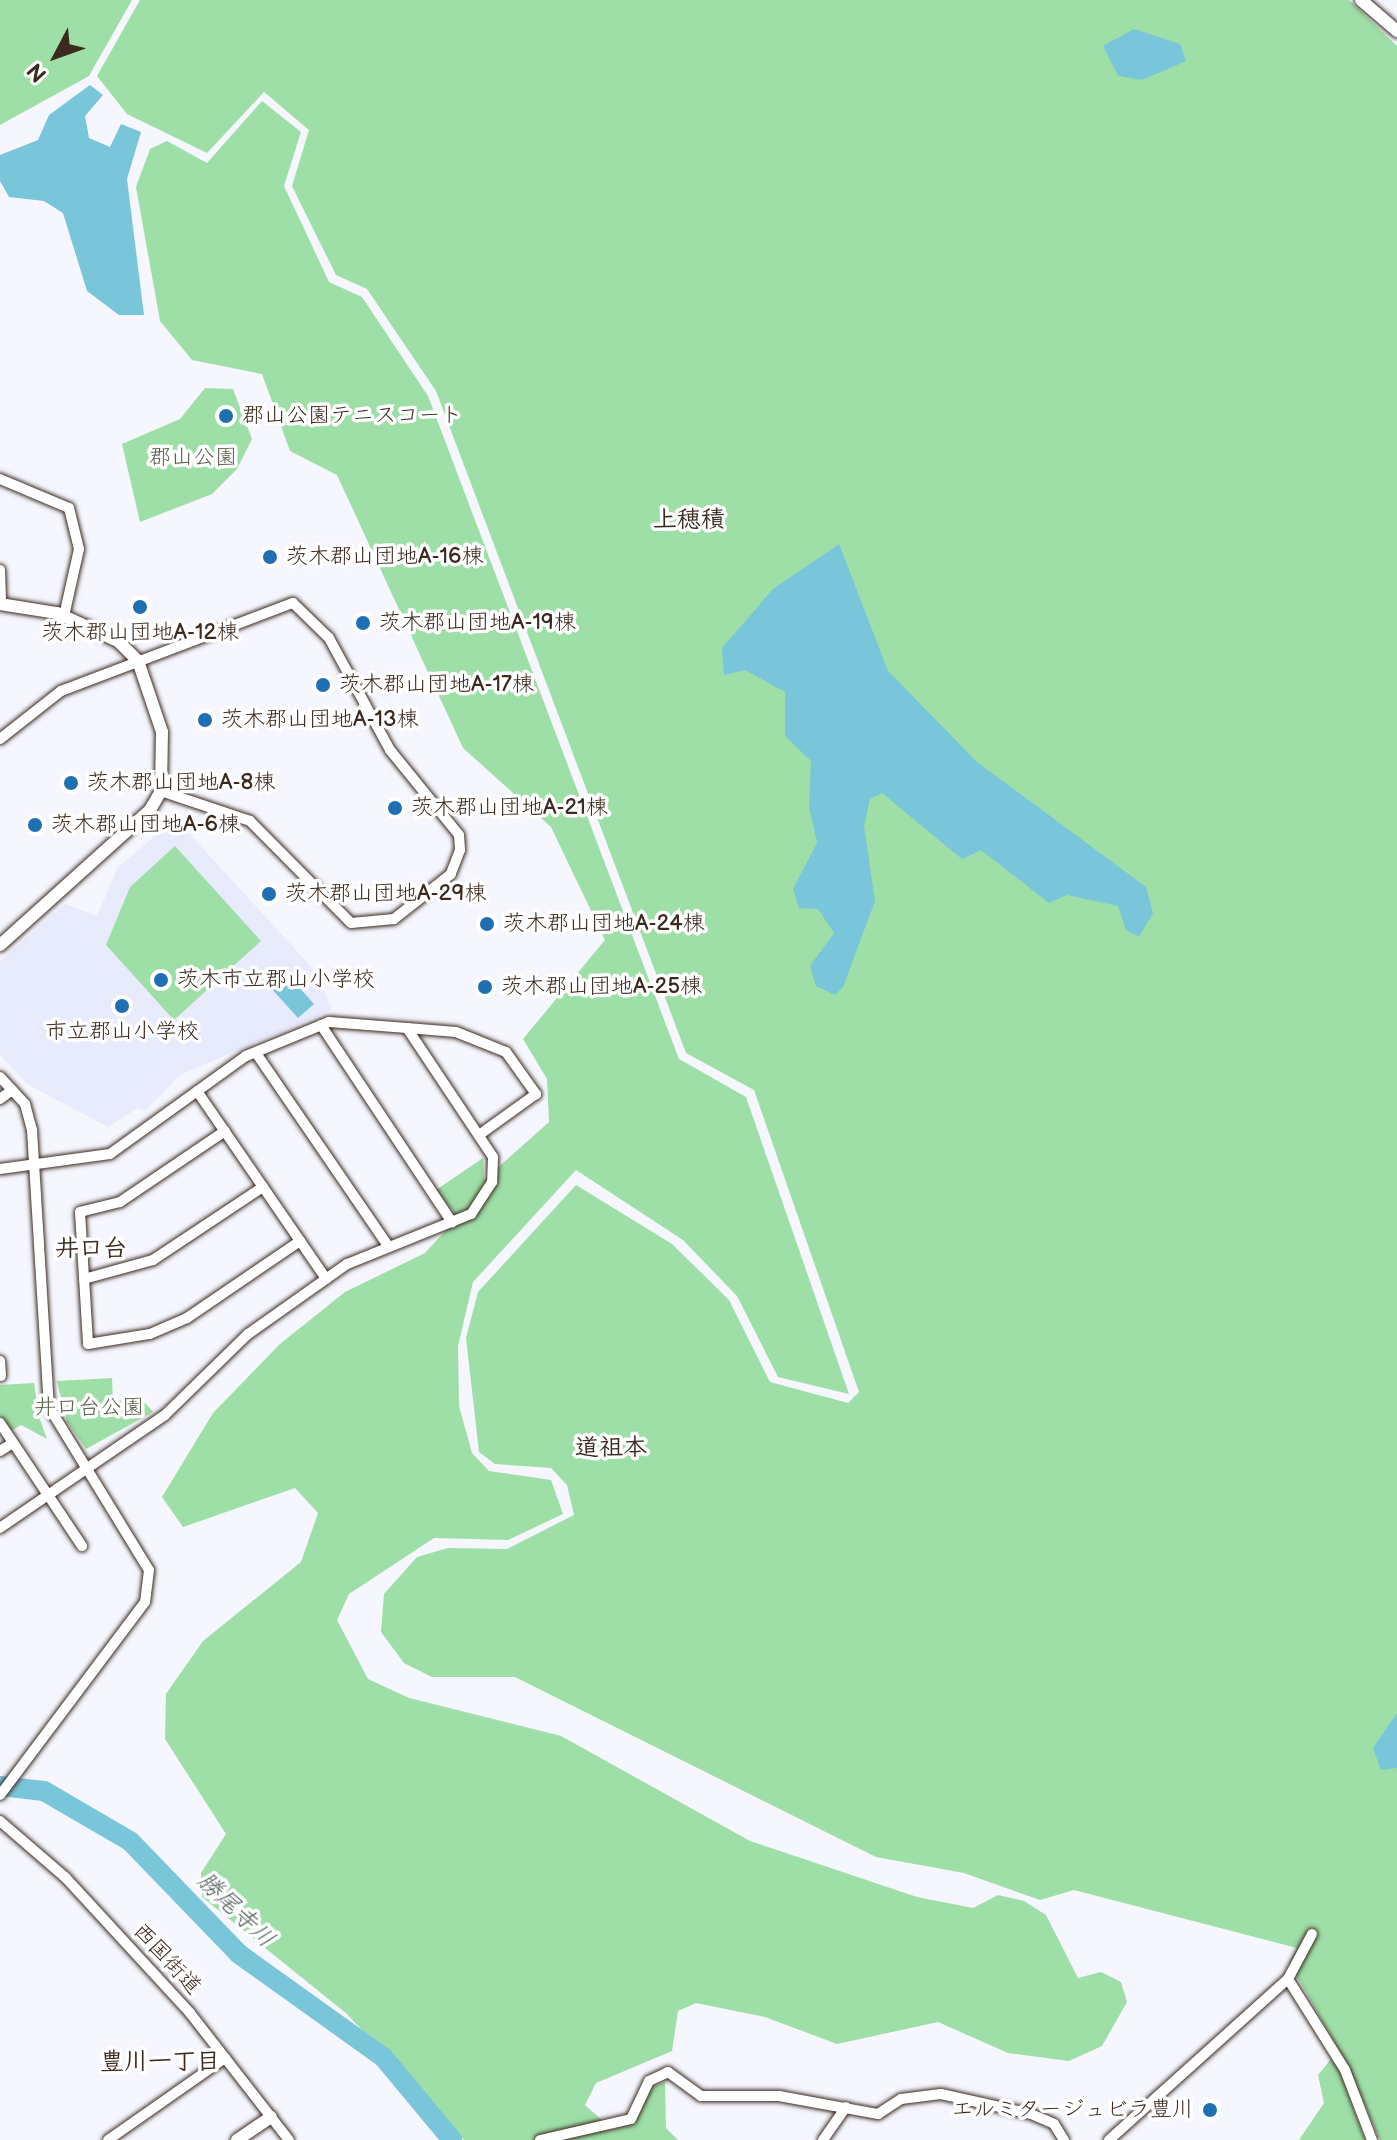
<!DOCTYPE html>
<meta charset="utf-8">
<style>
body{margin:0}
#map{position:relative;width:1397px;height:2140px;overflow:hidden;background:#f5f6fe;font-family:"Balsamiq Sans","Klee One",sans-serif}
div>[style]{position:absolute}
.built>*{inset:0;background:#e8ebfc}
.green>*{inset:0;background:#9edea7}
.water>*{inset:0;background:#79c5d9}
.river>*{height:20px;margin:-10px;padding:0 10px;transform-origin:10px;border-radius:10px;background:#79c5d9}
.roads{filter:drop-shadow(0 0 2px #3b2a1e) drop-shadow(0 0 2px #3b2a1e)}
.minor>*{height:10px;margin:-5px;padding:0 5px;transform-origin:5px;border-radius:5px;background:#fff}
.tertiary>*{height:12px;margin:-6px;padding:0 6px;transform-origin:6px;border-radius:6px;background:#fff}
.dots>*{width:22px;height:22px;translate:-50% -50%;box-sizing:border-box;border:4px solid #fff;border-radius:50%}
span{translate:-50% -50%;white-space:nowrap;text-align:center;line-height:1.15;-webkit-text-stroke:7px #fff;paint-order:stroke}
.poi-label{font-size:22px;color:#3b2a1e}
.left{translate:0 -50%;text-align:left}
.right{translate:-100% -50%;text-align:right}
.park-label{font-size:22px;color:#596047}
.street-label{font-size:22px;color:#3b2a1e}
.neighbourhood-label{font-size:24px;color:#3b2a1e;font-weight:700}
.water-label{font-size:24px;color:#51605f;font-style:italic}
.north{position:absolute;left:16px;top:16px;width:80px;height:80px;-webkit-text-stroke:6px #fff;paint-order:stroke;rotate:229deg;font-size:22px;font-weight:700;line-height:32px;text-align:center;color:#3b2a1e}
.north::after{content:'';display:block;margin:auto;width:28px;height:36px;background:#3b2a1e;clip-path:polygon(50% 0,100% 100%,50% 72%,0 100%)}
</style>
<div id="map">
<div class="built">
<i style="clip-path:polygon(176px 819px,316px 972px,332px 1010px,180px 1075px,145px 1111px,138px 1108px,108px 1127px,27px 1084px,0 1055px,0 961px,65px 904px,97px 916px,118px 867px)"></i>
</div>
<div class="green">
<i style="clip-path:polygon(0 0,132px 0,89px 76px,0 125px)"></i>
<i style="clip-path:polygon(140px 0,1349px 0,1397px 46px,1397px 2140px,1380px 2140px,1349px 2067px,1289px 1963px,1297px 1948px,1074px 1890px,1040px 1900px,964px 1873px,876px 1857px,515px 1677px,432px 1677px,404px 1663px,381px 1632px,384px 1594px,417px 1557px,448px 1548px,507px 1549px,574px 1515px,567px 1485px,551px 1468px,495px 1464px,479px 1452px,466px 1338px,478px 1292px,576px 1185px,672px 1244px,729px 1300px,770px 1382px,848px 1403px,859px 1392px,754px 1090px,686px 1053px,436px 391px,367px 289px,336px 275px,292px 186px,309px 130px,264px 92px,207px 153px,127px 114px,97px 76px)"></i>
<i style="clip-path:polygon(262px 101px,301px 132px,284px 186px,329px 282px,362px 297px,428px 396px,679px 1059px,746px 1097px,849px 1394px,778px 1377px,737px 1296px,683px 1240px,576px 1170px,473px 1282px,458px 1346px,459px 1406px,472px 1453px,489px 1471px,551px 1480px,563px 1514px,508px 1540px,434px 1538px,349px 1594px,337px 1620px,368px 1679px,409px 1698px,561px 1736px,750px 1841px,917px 1897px,973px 1908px,998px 1895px,1024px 1901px,1046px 1915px,1078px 1978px,1101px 1972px,1121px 1982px,1127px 2002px,1102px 2046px,1069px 2061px,1008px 2053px,938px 2022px,837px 2044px,765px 2017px,696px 2003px,678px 2011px,672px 2051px,596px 2083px,585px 2105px,613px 2130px,641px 2111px,641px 2092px,665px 2082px,666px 2128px,678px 2140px,464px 2140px,347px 2014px,202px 1897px,201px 1873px,226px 1834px,165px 1739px,166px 1694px,203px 1641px,301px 1562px,318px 1513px,295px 1488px,183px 1527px,162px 1497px,213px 1413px,280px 1344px,345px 1292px,425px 1253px,458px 1217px,436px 1190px,483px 1158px,484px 1180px,549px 1122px,547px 1079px,523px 1039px,605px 940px,551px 827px,463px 748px,337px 475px,290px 451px,262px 374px,192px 360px,160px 321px,136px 187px,150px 149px,167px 141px,207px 163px)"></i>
<i style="clip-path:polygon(205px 388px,233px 389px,252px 439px,237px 469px,212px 494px,140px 522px,122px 444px,180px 419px)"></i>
<i style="clip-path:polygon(175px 846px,261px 941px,174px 1020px,106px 945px,130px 887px)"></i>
<i style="clip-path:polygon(112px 1378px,113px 1402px,140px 1397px,153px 1412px,86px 1449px,67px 1422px,57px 1381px)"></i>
<i style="clip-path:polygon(34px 1383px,39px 1417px,47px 1439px,21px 1425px,11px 1431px,0 1415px,0 1385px)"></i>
<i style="clip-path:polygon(1331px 2059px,1340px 2072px,1365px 2140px,1299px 2140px,1324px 2103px,1318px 2075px)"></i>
</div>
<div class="water">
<i style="clip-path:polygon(1134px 29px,1180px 44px,1186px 61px,1142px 80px,1118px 76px,1103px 46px)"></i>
<i style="clip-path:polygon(90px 85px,103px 95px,85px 116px,89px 138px,110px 147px,121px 124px,141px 132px,127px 179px,144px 315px,119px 315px,87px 291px,63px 213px,44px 201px,9px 197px,0 181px,0 155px,38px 140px,49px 115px)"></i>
<i style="clip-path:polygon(839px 544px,888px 671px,977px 762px,1146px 887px,1153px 913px,1139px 937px,1126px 930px,1118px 906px,1067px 895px,1049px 903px,981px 850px,962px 859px,882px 793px,870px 799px,864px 826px,875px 901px,843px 987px,835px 995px,816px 986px,810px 966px,834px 933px,818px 909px,799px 908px,793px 889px,817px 843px,809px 806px,811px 761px,785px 736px,785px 692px,745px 670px,724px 675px,722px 648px,773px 589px)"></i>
<i style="clip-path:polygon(286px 973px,314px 1004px,298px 1018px,270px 987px)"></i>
<i style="clip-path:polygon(1397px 1713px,1397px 1768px,1381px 1770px,1373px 1748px)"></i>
</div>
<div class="river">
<i style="left:0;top:1786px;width:44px;rotate:6.5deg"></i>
<i style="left:44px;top:1791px;width:99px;rotate:30.2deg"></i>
<i style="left:130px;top:1841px;width:157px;rotate:46deg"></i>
<i style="left:239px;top:1954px;width:178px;rotate:35.6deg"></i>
<i style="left:384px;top:2058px;width:107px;rotate:50.3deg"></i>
</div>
<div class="roads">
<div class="minor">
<i style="left:0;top:479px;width:75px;rotate:22.8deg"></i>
<i style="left:69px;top:508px;width:42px;rotate:76.3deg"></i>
<i style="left:79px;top:549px;width:69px;rotate:102.6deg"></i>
<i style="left:0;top:570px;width:34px;rotate:88deg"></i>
<i style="left:0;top:739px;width:78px;rotate:-38.2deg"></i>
<i style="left:61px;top:691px;width:248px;rotate:-20.8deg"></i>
<i style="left:293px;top:603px;width:50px;rotate:44.2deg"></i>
<i style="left:329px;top:638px;width:128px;rotate:61.4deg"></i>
<i style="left:390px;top:750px;width:109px;rotate:50.9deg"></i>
<i style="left:459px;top:835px;width:15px;rotate:86deg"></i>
<i style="left:460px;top:850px;width:26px;rotate:111deg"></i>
<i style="left:451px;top:874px;width:73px;rotate:141.7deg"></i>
<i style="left:394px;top:919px;width:43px;rotate:174.7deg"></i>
<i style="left:351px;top:923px;width:144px;rotate:-134.7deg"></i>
<i style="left:250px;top:821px;width:94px;rotate:-161.4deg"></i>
<i style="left:321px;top:1025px;width:237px;rotate:56.4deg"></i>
<i style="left:407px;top:1028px;width:49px;rotate:4.7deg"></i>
<i style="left:456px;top:1032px;width:54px;rotate:21.8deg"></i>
<i style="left:506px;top:1052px;width:52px;rotate:54.5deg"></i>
<i style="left:536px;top:1094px;width:70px;rotate:144.3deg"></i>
<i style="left:256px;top:1053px;width:235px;rotate:55.6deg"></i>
<i style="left:0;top:1077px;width:37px;rotate:47deg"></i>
<i style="left:25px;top:1104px;width:27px;rotate:75deg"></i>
<i style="left:32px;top:1130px;width:278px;rotate:86.5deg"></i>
<i style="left:49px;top:1407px;width:191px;rotate:58.5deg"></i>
<i style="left:149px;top:1570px;width:32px;rotate:97deg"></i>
<i style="left:145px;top:1602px;width:241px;rotate:126.9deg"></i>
<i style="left:197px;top:1091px;width:228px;rotate:55.5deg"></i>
<i style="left:0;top:1099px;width:15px;rotate:-37deg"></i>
<i style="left:225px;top:1131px;width:127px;rotate:145.9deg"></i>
<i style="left:120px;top:1202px;width:41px;rotate:166deg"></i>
<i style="left:80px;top:1212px;width:132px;rotate:86.5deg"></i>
<i style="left:88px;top:1344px;width:63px;rotate:-9.2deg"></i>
<i style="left:150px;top:1334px;width:40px;rotate:-23.4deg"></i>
<i style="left:187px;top:1318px;width:137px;rotate:-34.3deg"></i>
<i style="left:0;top:1169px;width:111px;rotate:-7.8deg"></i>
<i style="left:110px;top:1154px;width:168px;rotate:-35.8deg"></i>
<i style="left:246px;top:1056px;width:90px;rotate:-22.3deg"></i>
<i style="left:329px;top:1022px;width:78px;rotate:4.4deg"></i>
<i style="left:407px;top:1028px;width:155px;rotate:56.3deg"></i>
<i style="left:493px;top:1157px;width:25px;rotate:92deg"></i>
<i style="left:492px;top:1182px;width:38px;rotate:123deg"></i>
<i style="left:471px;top:1214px;width:134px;rotate:158deg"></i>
<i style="left:347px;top:1264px;width:121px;rotate:144.7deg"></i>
<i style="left:248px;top:1334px;width:116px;rotate:135.7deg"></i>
<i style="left:165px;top:1415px;width:200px;rotate:145.6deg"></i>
<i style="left:84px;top:1279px;width:72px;rotate:-15.4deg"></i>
<i style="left:153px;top:1260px;width:132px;rotate:-33.6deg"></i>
<i style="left:0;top:1361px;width:15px;rotate:86deg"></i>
<i style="left:0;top:1423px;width:148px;rotate:56.3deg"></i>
<i style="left:0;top:1451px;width:15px;rotate:-32deg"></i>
<i style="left:0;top:1821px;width:87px;rotate:40.8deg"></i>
<i style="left:66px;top:1878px;width:183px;rotate:47.4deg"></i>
<i style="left:190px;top:2013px;width:161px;rotate:52.1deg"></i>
<i style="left:1288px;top:1979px;width:107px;rotate:57.9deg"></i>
<i style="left:1345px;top:2070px;width:75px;rotate:68.9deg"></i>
<i style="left:108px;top:2140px;width:143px;rotate:-35deg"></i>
<i style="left:540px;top:2140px;width:93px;rotate:-13deg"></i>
<i style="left:631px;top:2119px;width:42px;rotate:-64.7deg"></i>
<i style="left:649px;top:2081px;width:21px;rotate:-25deg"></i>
<i style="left:668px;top:2072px;width:41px;rotate:36deg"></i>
<i style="left:701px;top:2096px;width:78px"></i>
<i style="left:779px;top:2096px;width:101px;rotate:10.3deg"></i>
<i style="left:878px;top:2114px;width:27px;rotate:-33deg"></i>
<i style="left:901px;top:2099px;width:40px;rotate:-7.1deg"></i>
<i style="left:941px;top:2094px;width:92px;rotate:12.5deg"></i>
<i style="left:1031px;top:2114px;width:25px;rotate:23deg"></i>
<i style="left:1054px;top:2124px;width:19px;rotate:58deg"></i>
<i style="left:823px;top:2140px;width:40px;rotate:-55.1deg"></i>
<i style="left:1109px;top:2140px;width:241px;rotate:-42deg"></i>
<i style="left:1288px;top:1979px;width:51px;rotate:-61.9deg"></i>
</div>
<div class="tertiary">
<i style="left:1361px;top:0;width:48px;rotate:40.7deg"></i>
<i style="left:0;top:604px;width:58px;rotate:9deg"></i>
<i style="left:57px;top:613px;width:67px;rotate:24.7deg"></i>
<i style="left:118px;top:641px;width:28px;rotate:45deg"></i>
<i style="left:138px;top:661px;width:75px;rotate:71.3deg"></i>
<i style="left:162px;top:732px;width:59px;rotate:91deg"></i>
<i style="left:161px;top:791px;width:22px;rotate:120deg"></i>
<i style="left:150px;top:810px;width:202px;rotate:138deg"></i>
<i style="left:237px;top:2140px;width:41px;rotate:-34.1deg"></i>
</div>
</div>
<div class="dots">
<i style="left:226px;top:416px;background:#1f6fb2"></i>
<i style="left:270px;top:557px;background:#1f6fb2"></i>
<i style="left:140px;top:607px;background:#1f6fb2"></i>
<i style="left:363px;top:623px;background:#1f6fb2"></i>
<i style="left:323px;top:685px;background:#1f6fb2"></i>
<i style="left:205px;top:720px;background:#1f6fb2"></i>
<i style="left:71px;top:783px;background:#1f6fb2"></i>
<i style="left:395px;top:808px;background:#1f6fb2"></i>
<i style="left:35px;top:825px;background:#1f6fb2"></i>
<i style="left:269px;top:894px;background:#1f6fb2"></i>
<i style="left:487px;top:924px;background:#1f6fb2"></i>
<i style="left:161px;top:980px;background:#1f6fb2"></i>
<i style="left:485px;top:987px;background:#1f6fb2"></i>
<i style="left:122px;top:1006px;background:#1f6fb2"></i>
<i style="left:1210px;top:2110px;background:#1f6fb2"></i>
</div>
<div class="poi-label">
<span class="left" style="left:242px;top:416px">郡山公園テニスコート</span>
<span class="left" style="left:286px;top:557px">茨木郡山団地A-16棟</span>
<span class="left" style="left:379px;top:623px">茨木郡山団地A-19棟</span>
<span style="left:140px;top:633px">茨木郡山団地A-12棟</span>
<span class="left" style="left:339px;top:685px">茨木郡山団地A-17棟</span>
<span class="left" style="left:221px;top:720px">茨木郡山団地A-13棟</span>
<span class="left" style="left:87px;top:783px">茨木郡山団地A-8棟</span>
<span class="left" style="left:411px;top:808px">茨木郡山団地A-21棟</span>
<span class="left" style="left:51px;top:825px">茨木郡山団地A-6棟</span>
<span class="left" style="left:285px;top:894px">茨木郡山団地A-29棟</span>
<span class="left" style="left:503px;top:924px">茨木郡山団地A-24棟</span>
<span class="left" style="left:177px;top:980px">茨木市立郡山小学校</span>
<span class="left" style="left:501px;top:987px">茨木郡山団地A-25棟</span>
<span style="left:122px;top:1032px">市立郡山小学校</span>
<span class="right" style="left:1194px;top:2110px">エルミタージュビラ豊川</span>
</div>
<div class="park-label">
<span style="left:193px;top:458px">郡山公園</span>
<span style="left:89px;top:1408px">井口台公園</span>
</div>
<div class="street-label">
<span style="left:167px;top:1959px;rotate:47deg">西国街道</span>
</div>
<div class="neighbourhood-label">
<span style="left:689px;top:520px">上穂積</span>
<span style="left:91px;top:1249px">井口台</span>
<span style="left:611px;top:1448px">道祖本</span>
<span style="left:160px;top:2062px">豊川一丁目</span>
</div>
<div class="water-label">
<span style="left:236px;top:1910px;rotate:44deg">勝尾寺川</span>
</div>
<div class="north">N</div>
</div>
